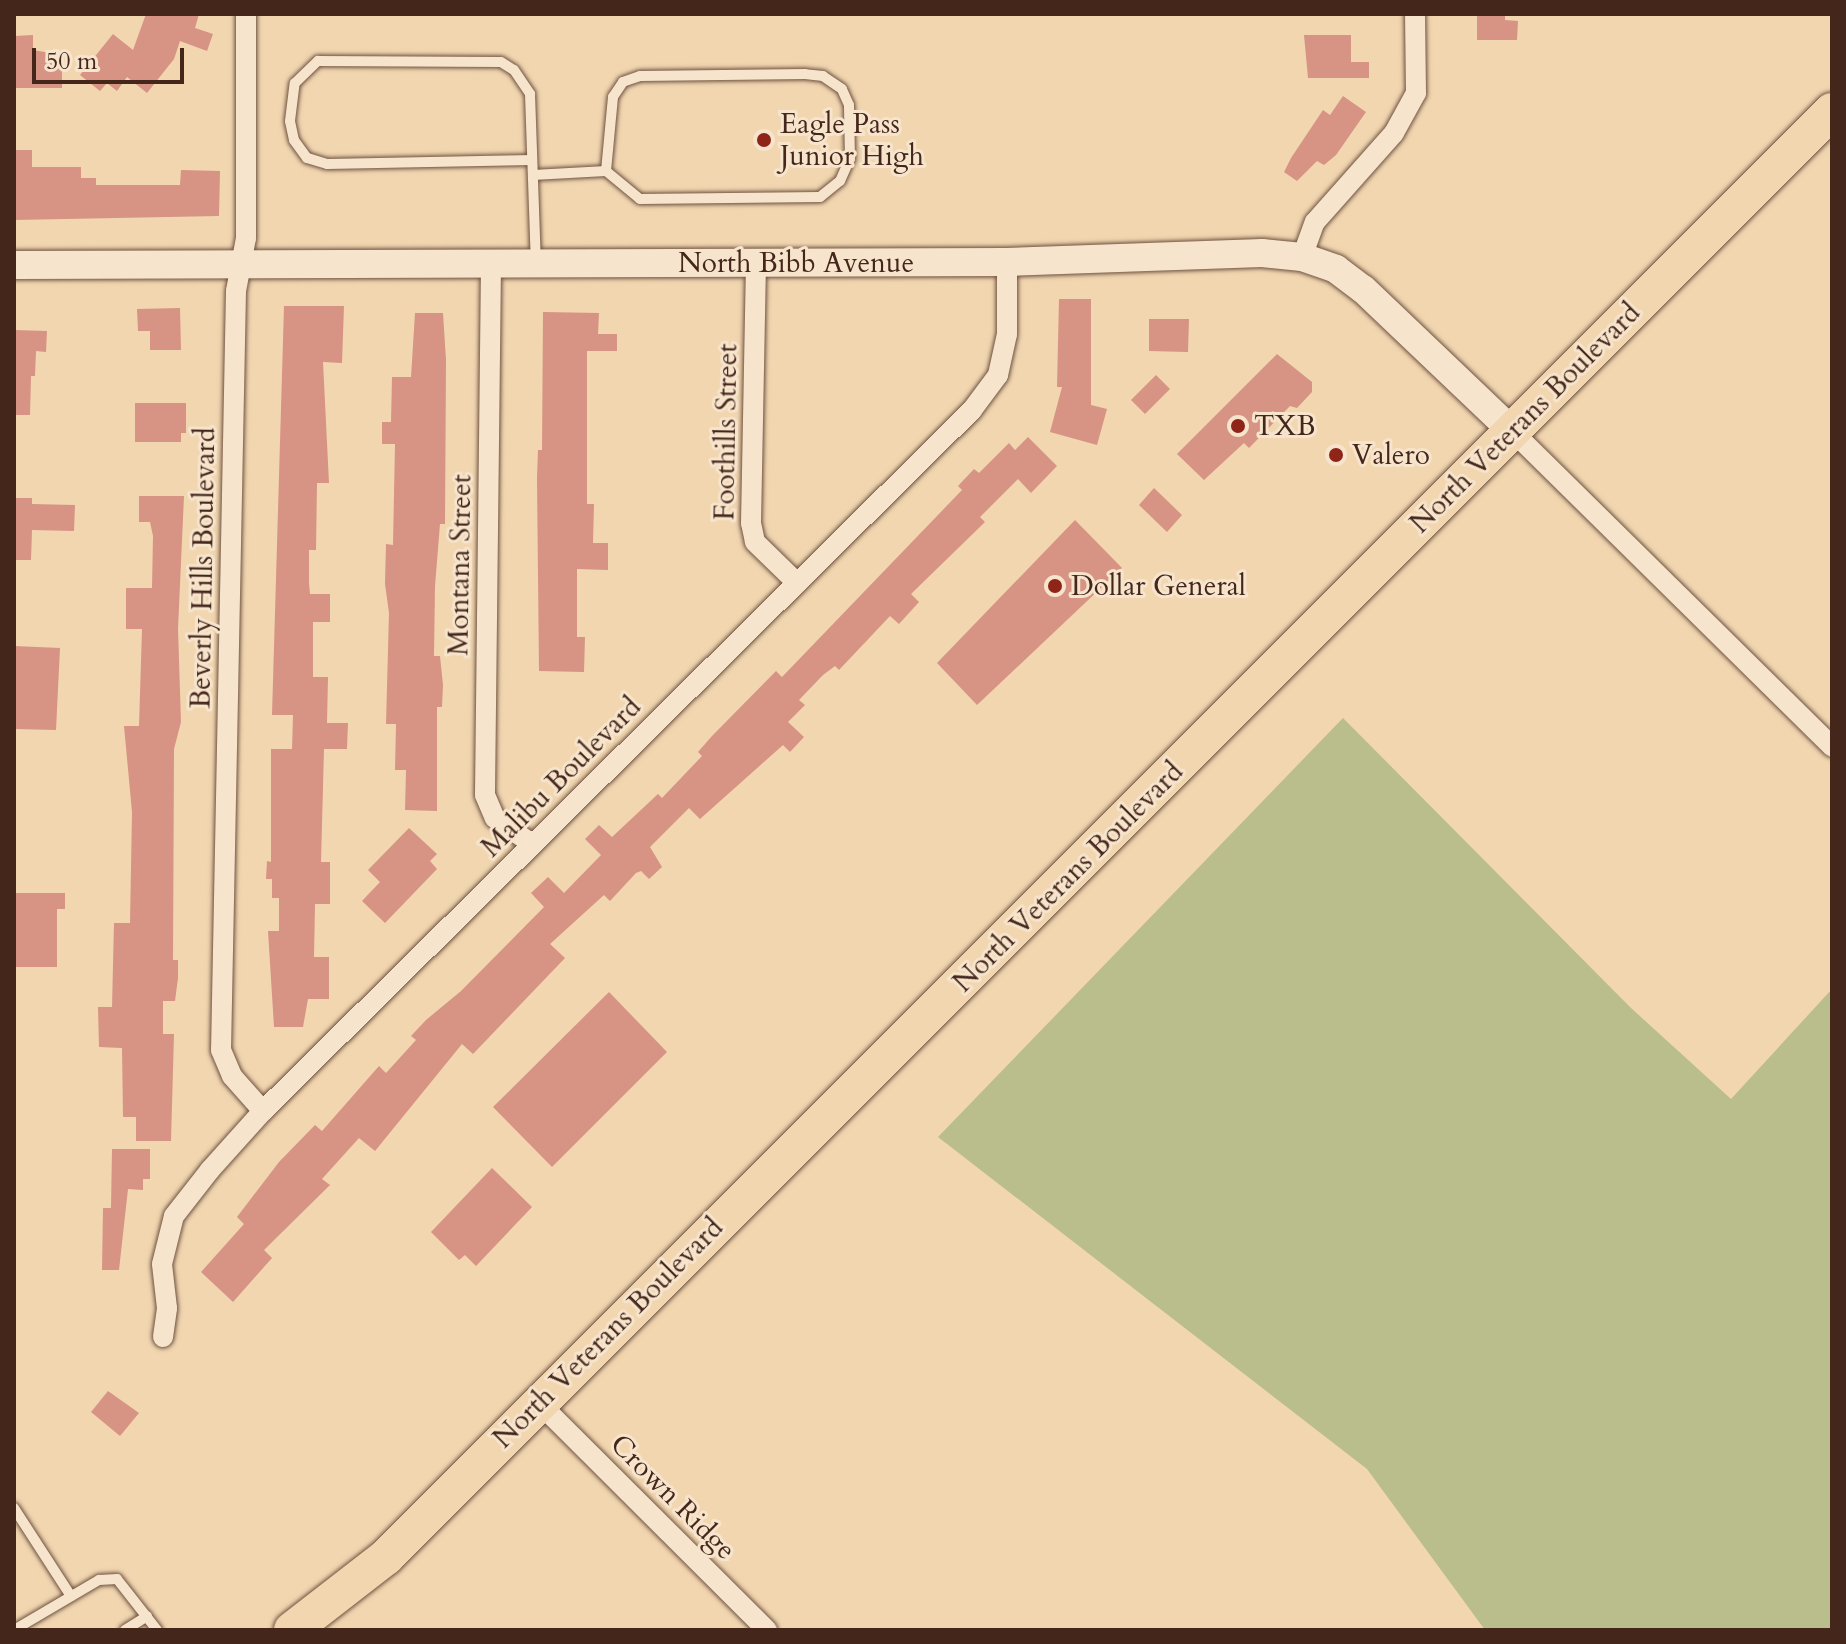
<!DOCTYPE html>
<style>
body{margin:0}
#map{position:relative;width:1846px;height:1644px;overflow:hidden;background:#f1d6b0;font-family:Cardo,serif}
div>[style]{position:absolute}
.green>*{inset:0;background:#b9be8c}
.building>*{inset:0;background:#d79384}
.roads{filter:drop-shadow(0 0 2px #6f5240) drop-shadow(0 0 2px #6f5240)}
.lane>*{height:10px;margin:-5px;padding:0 5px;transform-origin:5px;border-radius:5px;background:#f6e4cc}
.street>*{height:20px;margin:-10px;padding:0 10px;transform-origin:10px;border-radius:10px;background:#f6e4cc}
.secondary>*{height:28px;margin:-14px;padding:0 14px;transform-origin:14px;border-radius:14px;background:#f6e4cc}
.highway>*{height:36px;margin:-18px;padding:0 18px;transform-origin:18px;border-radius:18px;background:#f1d6b0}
.dots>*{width:22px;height:22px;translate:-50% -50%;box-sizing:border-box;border:4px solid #f6e4cc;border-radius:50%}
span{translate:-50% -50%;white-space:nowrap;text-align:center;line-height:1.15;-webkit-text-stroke:6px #f6e4cc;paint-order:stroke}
.poi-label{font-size:28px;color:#44261b}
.left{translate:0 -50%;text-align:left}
.street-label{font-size:28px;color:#44261b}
.frame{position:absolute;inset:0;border:16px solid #44261b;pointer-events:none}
.scale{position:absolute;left:32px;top:48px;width:152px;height:36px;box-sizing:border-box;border:4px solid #44261b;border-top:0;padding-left:10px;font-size:24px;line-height:28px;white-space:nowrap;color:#44261b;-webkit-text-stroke:6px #f6e4cc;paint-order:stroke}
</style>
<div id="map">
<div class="green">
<i style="clip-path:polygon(1343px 718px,1631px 1008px,1731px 1099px,1832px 989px,1832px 1630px,1485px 1630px,1367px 1469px,938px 1137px)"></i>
</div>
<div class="building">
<i style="clip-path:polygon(146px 14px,199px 14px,195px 28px,213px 34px,207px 51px,180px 41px,174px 59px,147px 93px,127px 77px,117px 91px,107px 83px,100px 91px,80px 75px,113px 34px,133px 50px)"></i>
<i style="clip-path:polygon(1477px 14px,1505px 14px,1505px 20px,1518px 21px,1517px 40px,1477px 40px)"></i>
<i style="clip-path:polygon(33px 35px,33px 50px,62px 55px,62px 88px,14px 88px,14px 36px)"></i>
<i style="clip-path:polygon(1304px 35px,1351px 35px,1351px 62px,1369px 62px,1369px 78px,1308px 78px)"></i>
<i style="clip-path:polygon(1343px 96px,1366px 112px,1336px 155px,1324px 165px,1317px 161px,1297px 181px,1284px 172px,1291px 158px,1323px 110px,1330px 115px)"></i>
<i style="clip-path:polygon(14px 150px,32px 150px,32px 167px,81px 167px,81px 178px,96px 178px,96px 185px,180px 185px,181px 170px,220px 171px,219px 216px,14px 220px)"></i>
<i style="clip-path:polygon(1059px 299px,1091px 299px,1091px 405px,1107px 409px,1097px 445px,1050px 432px,1062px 387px,1057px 387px)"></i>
<i style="clip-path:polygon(284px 306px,344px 306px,342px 363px,323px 362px,329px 483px,317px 483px,316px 550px,309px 550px,309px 583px,310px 594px,330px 594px,330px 622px,313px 622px,313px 677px,328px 677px,327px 723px,348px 723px,347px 749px,324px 749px,321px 862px,330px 862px,330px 904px,315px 904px,314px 957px,329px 957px,329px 999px,308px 999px,303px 1027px,274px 1027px,268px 931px,279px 931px,279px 898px,272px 898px,272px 879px,266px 879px,267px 861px,271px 862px,271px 749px,292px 749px,293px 715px,272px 715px)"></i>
<i style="clip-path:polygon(180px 308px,181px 350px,150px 350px,150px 331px,138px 331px,137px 309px)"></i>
<i style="clip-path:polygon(543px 312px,599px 313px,598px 334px,617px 334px,617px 351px,587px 351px,587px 504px,594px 504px,593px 543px,608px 543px,608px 570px,577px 569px,577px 637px,585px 637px,584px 672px,539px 671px,537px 478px,538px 450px,542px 450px)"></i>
<i style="clip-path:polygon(415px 313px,443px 313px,446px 360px,445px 524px,440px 524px,435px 586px,434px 656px,440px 656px,443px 685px,442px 707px,437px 707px,437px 811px,405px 810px,406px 770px,395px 770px,396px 724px,386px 724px,389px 613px,385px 584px,386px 544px,393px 545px,395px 444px,382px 444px,382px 422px,391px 422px,392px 377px,411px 377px)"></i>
<i style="clip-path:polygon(1149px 319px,1189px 319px,1188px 352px,1149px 351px)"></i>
<i style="clip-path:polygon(14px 330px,47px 331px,46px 352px,36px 351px,35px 376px,31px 376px,30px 415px,14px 415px)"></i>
<i style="clip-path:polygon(1277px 354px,1312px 382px,1312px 392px,1297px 408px,1290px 406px,1249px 448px,1244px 443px,1204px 480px,1177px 454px)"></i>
<i style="clip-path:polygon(1156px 375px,1170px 389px,1145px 414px,1131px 400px)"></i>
<i style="clip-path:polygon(135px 403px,186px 403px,186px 433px,181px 433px,181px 442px,135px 442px)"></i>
<i style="clip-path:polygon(1028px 437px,1057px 466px,1031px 493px,1018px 479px,980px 517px,985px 522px,911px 594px,919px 602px,899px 624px,890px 616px,839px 670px,835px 666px,823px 675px,799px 700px,805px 705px,788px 722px,804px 737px,790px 752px,783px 745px,700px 819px,689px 808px,650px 847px,662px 867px,649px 879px,641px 871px,636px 873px,610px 901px,604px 895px,550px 944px,565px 958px,473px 1054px,462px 1044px,375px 1151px,359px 1138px,322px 1179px,330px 1185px,264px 1250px,272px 1258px,233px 1302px,201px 1272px,244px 1224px,237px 1217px,279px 1162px,315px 1125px,322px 1131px,379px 1066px,386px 1073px,416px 1040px,411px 1036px,426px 1020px,461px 991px,544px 907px,531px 893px,548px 877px,564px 893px,601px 855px,585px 839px,599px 825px,612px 837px,658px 794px,662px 798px,702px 756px,698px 752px,712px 736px,776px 671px,782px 677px,962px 490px,958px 486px,974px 469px,979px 473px,1009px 443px,1015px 450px)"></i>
<i style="clip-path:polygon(1154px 488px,1182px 515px,1167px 532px,1139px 505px)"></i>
<i style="clip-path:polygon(139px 496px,184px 496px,178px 629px,181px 722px,174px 749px,173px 960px,178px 960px,178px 978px,175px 1001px,163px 1001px,163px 1034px,174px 1034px,171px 1141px,136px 1141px,136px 1117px,123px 1117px,122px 1048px,99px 1047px,98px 1007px,112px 1007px,114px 923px,130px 923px,132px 812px,124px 726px,139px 726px,142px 629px,126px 629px,126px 588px,152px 588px,153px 536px,150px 522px,139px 522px)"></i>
<i style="clip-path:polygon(14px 498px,32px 498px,32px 504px,75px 505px,74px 531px,32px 530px,31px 560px,14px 560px)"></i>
<i style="clip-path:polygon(1075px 520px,1122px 568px,977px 705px,937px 663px)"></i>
<i style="clip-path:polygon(14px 646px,60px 648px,56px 730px,14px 729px)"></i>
<i style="clip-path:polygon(409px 828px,437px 854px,430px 861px,437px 869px,385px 923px,362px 901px,380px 882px,368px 870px)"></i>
<i style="clip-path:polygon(14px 893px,65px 893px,65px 909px,57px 909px,57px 967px,14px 967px)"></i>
<i style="clip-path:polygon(609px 992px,667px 1052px,552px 1167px,493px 1107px)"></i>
<i style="clip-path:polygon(112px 1149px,150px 1149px,150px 1179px,143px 1179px,143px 1190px,128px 1189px,119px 1270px,102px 1270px,103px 1208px,111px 1208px)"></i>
<i style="clip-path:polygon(492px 1168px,532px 1207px,476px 1266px,465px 1255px,459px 1260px,431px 1232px)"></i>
<i style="clip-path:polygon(108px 1391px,139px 1413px,120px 1436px,91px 1412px)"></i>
</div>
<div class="roads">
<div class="lane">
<i style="left:532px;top:160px;width:205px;rotate:178.9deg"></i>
<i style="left:327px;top:164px;width:21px;rotate:-163deg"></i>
<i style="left:307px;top:158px;width:22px;rotate:-126deg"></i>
<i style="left:294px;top:140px;width:19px;rotate:-102deg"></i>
<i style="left:290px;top:121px;width:38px;rotate:-83deg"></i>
<i style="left:295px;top:83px;width:32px;rotate:-44deg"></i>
<i style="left:318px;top:61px;width:183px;rotate:0.3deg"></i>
<i style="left:501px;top:62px;width:15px;rotate:32deg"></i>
<i style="left:514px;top:70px;width:29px;rotate:56deg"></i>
<i style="left:530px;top:94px;width:169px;rotate:88deg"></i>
<i style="left:533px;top:175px;width:73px;rotate:-3.1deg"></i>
<i style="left:606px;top:171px;width:44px;rotate:39.5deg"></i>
<i style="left:640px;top:199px;width:180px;rotate:-0.6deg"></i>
<i style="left:820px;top:197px;width:26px;rotate:-39deg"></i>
<i style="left:840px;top:181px;width:24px;rotate:-66deg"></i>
<i style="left:850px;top:159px;width:54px;rotate:-91.1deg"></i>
<i style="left:849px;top:105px;width:17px;rotate:-114deg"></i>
<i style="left:842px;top:89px;width:23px;rotate:-146deg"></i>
<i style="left:823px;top:76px;width:18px;rotate:-174deg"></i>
<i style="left:805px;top:74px;width:165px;rotate:179.3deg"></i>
<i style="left:640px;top:76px;width:18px;rotate:161deg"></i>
<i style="left:623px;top:82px;width:18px;rotate:124deg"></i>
<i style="left:613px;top:97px;width:74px;rotate:95.4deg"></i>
<i style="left:14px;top:1508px;width:105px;rotate:57.1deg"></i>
<i style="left:14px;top:1630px;width:99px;rotate:-30.5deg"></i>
<i style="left:99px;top:1580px;width:18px;rotate:-3deg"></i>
<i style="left:117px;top:1579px;width:65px;rotate:51.9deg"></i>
<i style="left:125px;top:1630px;width:26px;rotate:-32deg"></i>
</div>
<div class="street">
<i style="left:246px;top:14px;width:224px;rotate:90deg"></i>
<i style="left:246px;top:238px;width:54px;rotate:100.7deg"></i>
<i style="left:236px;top:291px;width:759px;rotate:91.13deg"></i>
<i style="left:221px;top:1050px;width:28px;rotate:67deg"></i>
<i style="left:232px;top:1076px;width:47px;rotate:48.5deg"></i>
<i style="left:1302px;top:257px;width:37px;rotate:-70deg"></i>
<i style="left:1315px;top:222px;width:119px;rotate:-48.4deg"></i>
<i style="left:1394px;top:133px;width:46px;rotate:-61.2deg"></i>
<i style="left:1416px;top:93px;width:79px;rotate:-90.7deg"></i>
<i style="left:756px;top:263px;width:260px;rotate:91.1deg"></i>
<i style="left:751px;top:523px;width:19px;rotate:78deg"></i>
<i style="left:755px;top:542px;width:59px;rotate:44.3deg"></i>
<i style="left:491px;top:265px;width:530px;rotate:90.65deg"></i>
<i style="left:485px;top:795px;width:25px;rotate:67deg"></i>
<i style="left:495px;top:818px;width:45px;rotate:35.1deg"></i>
<i style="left:1512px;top:431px;width:450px;rotate:44.6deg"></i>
<i style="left:163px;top:1337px;width:29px;rotate:-82deg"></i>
<i style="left:167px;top:1308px;width:44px;rotate:-96.5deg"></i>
<i style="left:162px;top:1264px;width:49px;rotate:-76deg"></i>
<i style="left:174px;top:1216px;width:58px;rotate:-52deg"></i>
<i style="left:210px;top:1170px;width:79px;rotate:-48.1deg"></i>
<i style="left:263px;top:1111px;width:997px;rotate:-44.67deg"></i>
<i style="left:972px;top:410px;width:44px;rotate:-53.4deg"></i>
<i style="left:998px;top:375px;width:42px;rotate:-77.6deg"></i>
<i style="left:1007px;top:334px;width:72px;rotate:-90deg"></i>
<i style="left:539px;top:1403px;width:322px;rotate:44.9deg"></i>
</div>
<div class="secondary">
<i style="left:14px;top:265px;width:993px;rotate:-0.17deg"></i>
<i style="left:1007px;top:262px;width:255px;rotate:-2deg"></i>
<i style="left:1262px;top:253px;width:40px;rotate:5.7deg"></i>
<i style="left:1302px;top:257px;width:36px;rotate:19deg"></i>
<i style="left:1336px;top:269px;width:34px;rotate:37deg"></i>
<i style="left:1363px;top:289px;width:206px;rotate:43.6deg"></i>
</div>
<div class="highway">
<i style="left:292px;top:1630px;width:119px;rotate:-37.8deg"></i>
<i style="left:386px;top:1557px;width:2045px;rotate:-45deg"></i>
</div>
</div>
<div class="dots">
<i style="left:764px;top:140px;background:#8f2418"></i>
<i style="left:1238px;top:426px;background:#8f2418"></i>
<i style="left:1336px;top:455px;background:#8f2418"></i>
<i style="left:1055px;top:586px;background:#8f2418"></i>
</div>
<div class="poi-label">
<span class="left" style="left:780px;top:140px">Eagle Pass<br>Junior High</span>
<span class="left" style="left:1254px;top:426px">TXB</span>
<span class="left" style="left:1352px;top:455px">Valero</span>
<span class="left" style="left:1071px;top:586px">Dollar General</span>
</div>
<div class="street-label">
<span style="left:796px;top:263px">North Bibb Avenue</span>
<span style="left:1525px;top:418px;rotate:-45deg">North Veterans Boulevard</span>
<span style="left:726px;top:432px;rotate:-89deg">Foothills Street</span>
<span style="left:460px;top:565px;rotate:-89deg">Montana Street</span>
<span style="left:203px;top:568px;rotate:-89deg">Beverly Hills Boulevard</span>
<span style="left:561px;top:777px;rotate:-45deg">Malibu Boulevard</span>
<span style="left:1068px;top:877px;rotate:-45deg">North Veterans Boulevard</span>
<span style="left:608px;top:1333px;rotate:-45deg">North Veterans Boulevard</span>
<span style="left:673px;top:1497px;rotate:45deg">Crown Ridge</span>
</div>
<div class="frame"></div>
<div class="scale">50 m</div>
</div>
